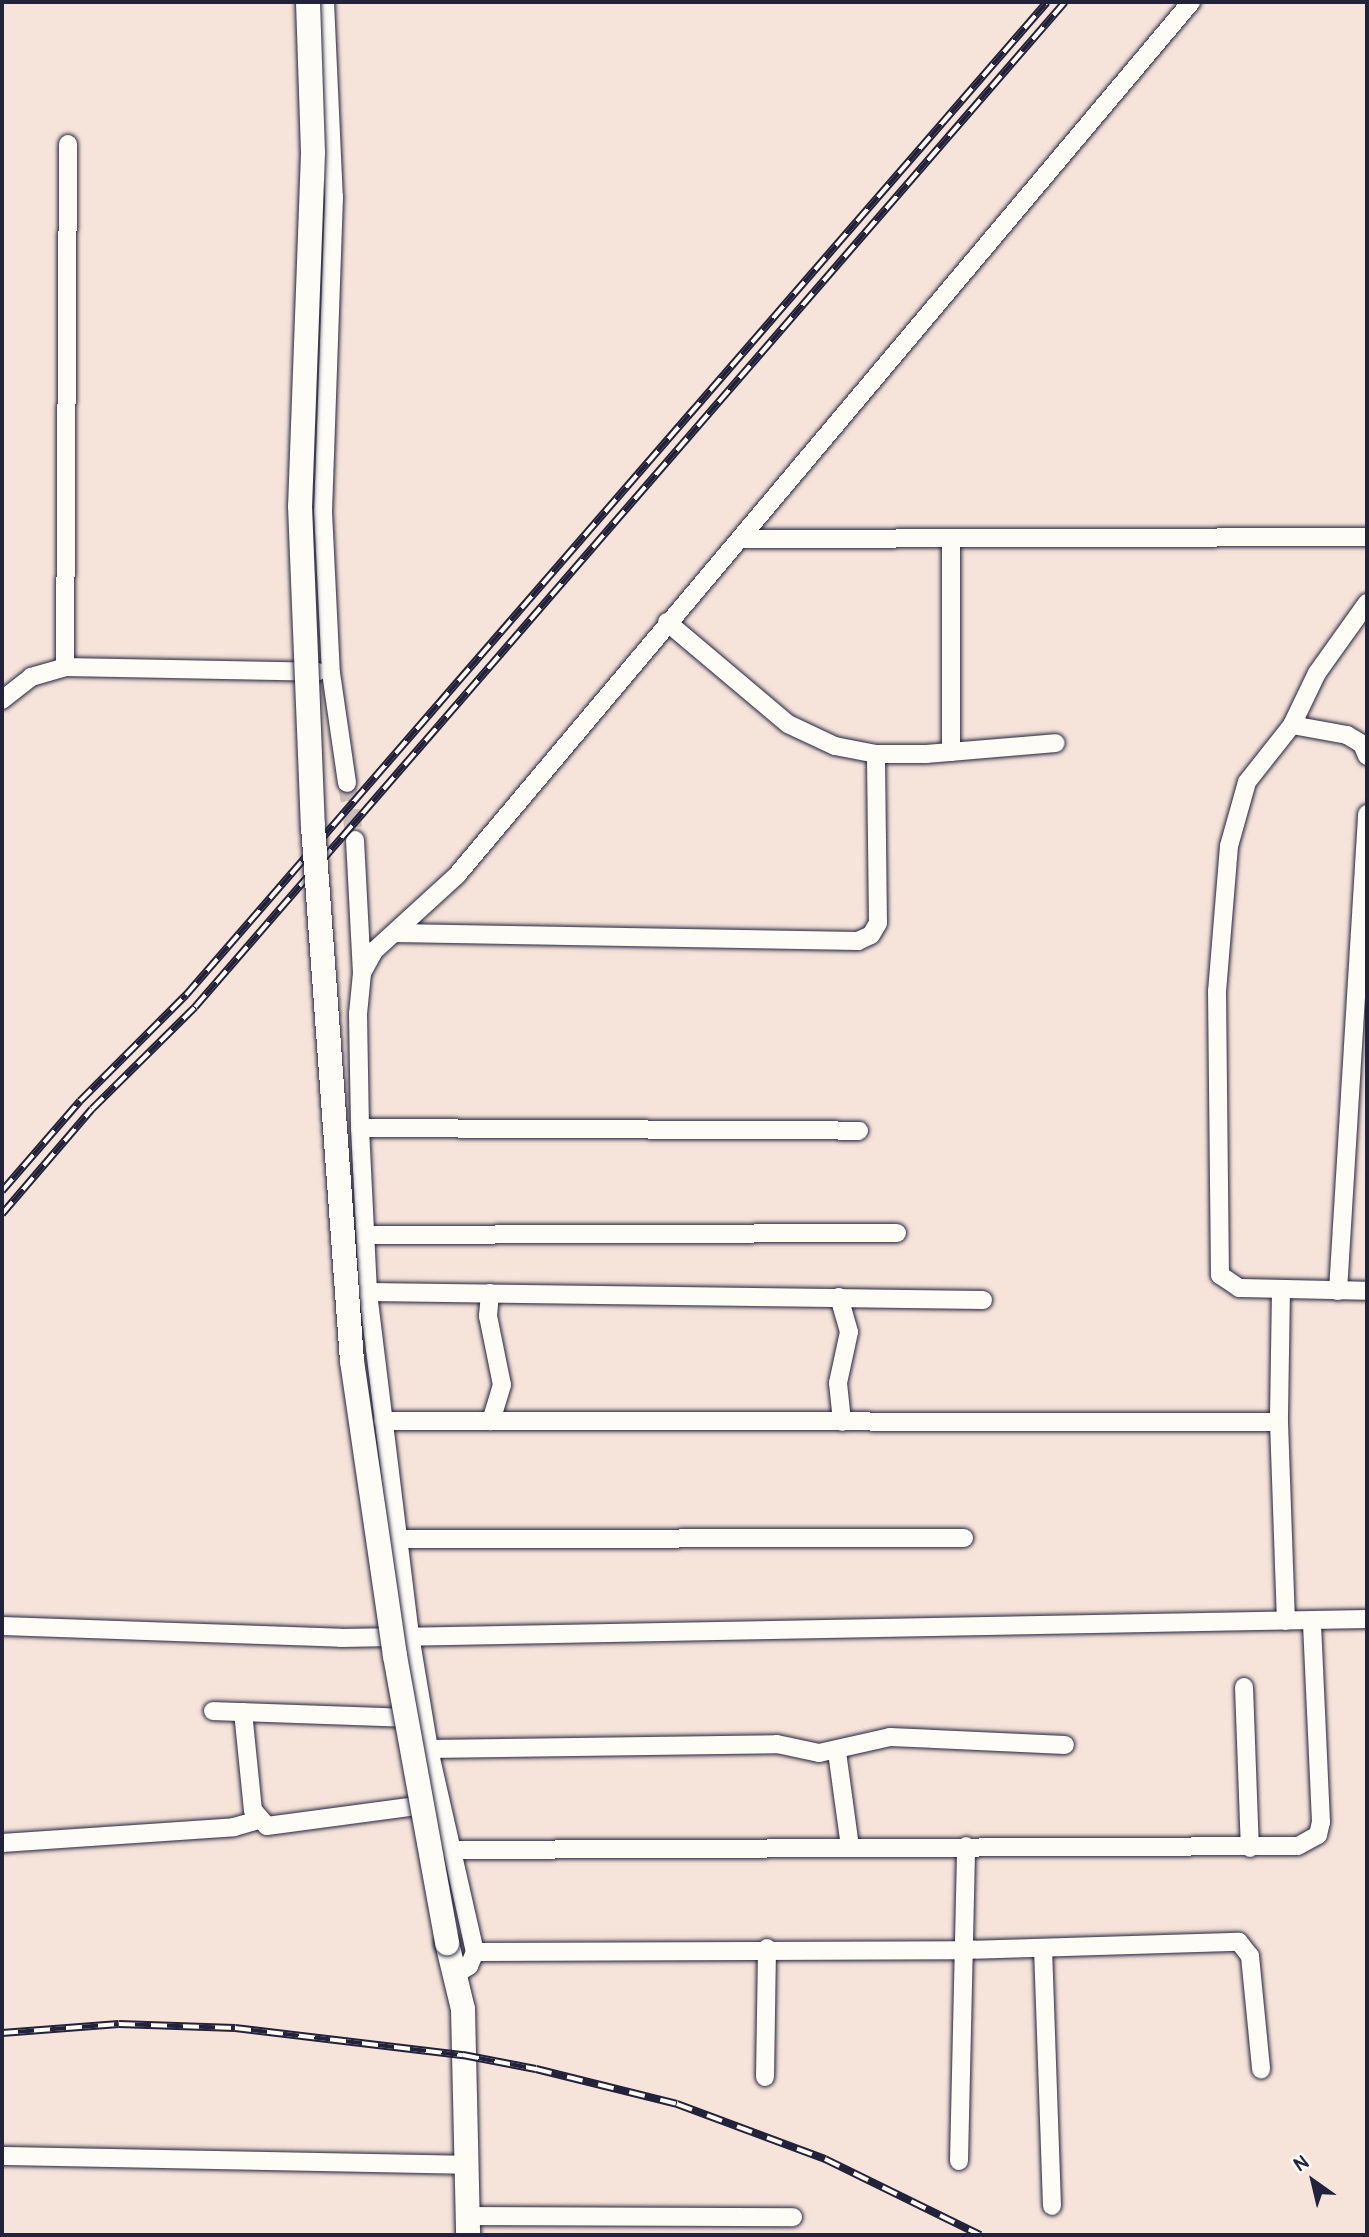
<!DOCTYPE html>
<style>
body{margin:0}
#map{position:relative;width:1369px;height:2237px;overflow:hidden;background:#f6e4db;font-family:Pangolin,sans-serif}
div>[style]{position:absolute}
.minor-tunnel>*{height:18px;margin-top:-9px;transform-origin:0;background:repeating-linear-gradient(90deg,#ccbdbb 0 18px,transparent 0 27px)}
.roads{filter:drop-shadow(0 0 2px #22223b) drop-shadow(0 0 2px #22223b)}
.minor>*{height:18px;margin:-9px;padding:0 9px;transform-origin:9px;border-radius:9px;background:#fdfcf7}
.secondary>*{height:24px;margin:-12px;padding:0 12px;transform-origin:12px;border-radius:12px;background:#fdfcf7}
.rail>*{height:8px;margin-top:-4px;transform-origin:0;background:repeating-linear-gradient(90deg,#fdfcf7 0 16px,#22223b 0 32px);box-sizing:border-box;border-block:2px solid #22223b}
.bridges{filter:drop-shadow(0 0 2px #22223b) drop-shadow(0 0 2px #22223b)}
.secondary-bridge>*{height:24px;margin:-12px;padding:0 12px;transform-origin:12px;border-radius:12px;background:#fdfcf7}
span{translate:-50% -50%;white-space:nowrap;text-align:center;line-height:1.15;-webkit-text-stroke:5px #fdfcf7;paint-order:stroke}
.frame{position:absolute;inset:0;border:4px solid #22223b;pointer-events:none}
.north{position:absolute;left:1278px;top:2146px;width:70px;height:70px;-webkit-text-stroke:5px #fdfcf7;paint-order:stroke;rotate:326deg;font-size:19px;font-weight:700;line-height:28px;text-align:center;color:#22223b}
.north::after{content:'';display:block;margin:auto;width:24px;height:32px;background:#22223b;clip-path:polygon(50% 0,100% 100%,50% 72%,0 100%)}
</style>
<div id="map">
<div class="minor-tunnel">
<i style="left:347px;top:783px;width:58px;rotate:82deg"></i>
</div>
<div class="roads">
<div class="minor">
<i style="left:325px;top:2px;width:195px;rotate:87.4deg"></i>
<i style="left:334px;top:197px;width:315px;rotate:92deg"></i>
<i style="left:323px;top:512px;width:161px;rotate:87.2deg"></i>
<i style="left:331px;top:673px;width:111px;rotate:81.7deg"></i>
<i style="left:740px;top:539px;width:627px;rotate:-0.18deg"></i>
<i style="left:1367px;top:603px;width:86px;rotate:125.5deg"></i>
<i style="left:1317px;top:673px;width:58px;rotate:115.7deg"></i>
<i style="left:1292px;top:725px;width:73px;rotate:128.3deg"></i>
<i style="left:1247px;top:782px;width:66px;rotate:105.7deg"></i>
<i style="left:1229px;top:846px;width:145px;rotate:94.7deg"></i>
<i style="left:1217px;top:991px;width:284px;rotate:89.4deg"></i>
<i style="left:1220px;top:1275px;width:23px;rotate:34deg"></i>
<i style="left:1239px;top:1288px;width:128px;rotate:1.3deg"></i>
<i style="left:667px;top:622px;width:158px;rotate:40.1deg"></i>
<i style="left:788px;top:724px;width:52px;rotate:25.1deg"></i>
<i style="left:835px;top:746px;width:42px;rotate:11deg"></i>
<i style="left:876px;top:754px;width:50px"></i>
<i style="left:926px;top:754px;width:130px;rotate:-4.8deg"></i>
<i style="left:65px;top:667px;width:523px;rotate:-89.67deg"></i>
<i style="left:2px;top:700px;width:37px;rotate:-38deg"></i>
<i style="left:31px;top:677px;width:35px;rotate:-16deg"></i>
<i style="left:65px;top:667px;width:252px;rotate:1.1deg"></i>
<i style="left:1292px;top:725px;width:56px;rotate:10.3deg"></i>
<i style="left:1347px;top:735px;width:17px;rotate:31deg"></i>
<i style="left:1362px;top:744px;width:13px;rotate:67deg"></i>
<i style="left:951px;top:752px;width:214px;rotate:-90deg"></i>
<i style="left:355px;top:840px;width:132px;rotate:87deg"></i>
<i style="left:395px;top:933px;width:463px;rotate:1deg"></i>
<i style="left:858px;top:941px;width:14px;rotate:-25deg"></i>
<i style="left:871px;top:935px;width:14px;rotate:-60deg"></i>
<i style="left:878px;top:923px;width:169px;rotate:-90.7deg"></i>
<i style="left:360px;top:1128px;width:499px;rotate:0.3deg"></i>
<i style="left:366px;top:1235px;width:531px;rotate:-0.22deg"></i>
<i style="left:1281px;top:1289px;width:133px;rotate:90.9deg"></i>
<i style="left:1279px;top:1422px;width:199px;rotate:88deg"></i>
<i style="left:1338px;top:1291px;width:478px;rotate:-86.5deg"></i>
<i style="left:368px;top:1292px;width:615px;rotate:0.75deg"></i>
<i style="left:490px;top:1293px;width:23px;rotate:95deg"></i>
<i style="left:488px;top:1316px;width:70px;rotate:78.5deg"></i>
<i style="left:502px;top:1385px;width:38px;rotate:107deg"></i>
<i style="left:839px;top:1297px;width:36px;rotate:74deg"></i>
<i style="left:849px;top:1332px;width:52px;rotate:102.2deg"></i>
<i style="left:838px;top:1383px;width:39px;rotate:84deg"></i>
<i style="left:383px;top:1421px;width:896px;rotate:0.06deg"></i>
<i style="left:397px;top:1539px;width:567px;rotate:-0.1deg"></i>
<i style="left:2px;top:1626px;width:339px;rotate:2deg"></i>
<i style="left:341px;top:1638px;width:1026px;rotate:-1.06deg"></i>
<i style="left:1244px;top:1687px;width:161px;rotate:87.9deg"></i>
<i style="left:213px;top:1711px;width:203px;rotate:2deg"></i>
<i style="left:243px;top:1712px;width:99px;rotate:84.2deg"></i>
<i style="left:253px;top:1810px;width:21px;rotate:49deg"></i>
<i style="left:267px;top:1826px;width:166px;rotate:-7.6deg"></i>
<i style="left:429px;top:1749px;width:348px;rotate:-0.8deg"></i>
<i style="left:777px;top:1744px;width:43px;rotate:12.1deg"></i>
<i style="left:819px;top:1753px;width:73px;rotate:-12.7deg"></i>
<i style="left:890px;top:1737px;width:175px;rotate:2.6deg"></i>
<i style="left:837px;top:1752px;width:96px;rotate:82.2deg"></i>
<i style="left:2px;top:1843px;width:233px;rotate:-3.9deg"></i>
<i style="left:234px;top:1827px;width:26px;rotate:-16deg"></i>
<i style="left:451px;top:1850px;width:847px;rotate:-0.27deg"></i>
<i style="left:1298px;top:1846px;width:23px;rotate:-29deg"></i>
<i style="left:1318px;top:1835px;width:13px;rotate:-77deg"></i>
<i style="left:1321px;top:1822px;width:202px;rotate:-92.6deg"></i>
<i style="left:1043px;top:1948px;width:258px;rotate:88deg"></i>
<i style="left:475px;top:1952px;width:489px;rotate:-0.2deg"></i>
<i style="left:964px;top:1950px;width:275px;rotate:-1.7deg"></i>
<i style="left:1239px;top:1942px;width:18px;rotate:52deg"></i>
<i style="left:1250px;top:1956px;width:114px;rotate:84.4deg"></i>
<i style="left:455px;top:1975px;width:17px;rotate:-33deg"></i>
<i style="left:469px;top:1966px;width:15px;rotate:-67deg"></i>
<i style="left:475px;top:1952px;width:208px;rotate:-102.8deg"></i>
<i style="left:429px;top:1749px;width:116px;rotate:-99.5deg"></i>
<i style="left:410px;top:1635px;width:346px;rotate:-97deg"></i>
<i style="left:368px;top:1292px;width:164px;rotate:-92.8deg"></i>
<i style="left:360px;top:1128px;width:114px;rotate:-91deg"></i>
<i style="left:358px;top:1014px;width:41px;rotate:-84.4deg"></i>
<i style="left:362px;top:973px;width:26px;rotate:-61deg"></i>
<i style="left:375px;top:950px;width:111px;rotate:-42.4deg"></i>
<i style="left:457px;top:875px;width:1141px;rotate:-49.94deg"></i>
<i style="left:765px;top:2077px;width:129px;rotate:-89.1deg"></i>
<i style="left:2px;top:2156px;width:465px;rotate:1.1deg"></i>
<i style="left:959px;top:2161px;width:315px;rotate:-88.7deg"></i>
<i style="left:468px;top:2216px;width:325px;rotate:0.2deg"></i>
</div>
<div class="secondary">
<i style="left:447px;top:1943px;width:68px;rotate:76.4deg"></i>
<i style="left:463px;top:2009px;width:226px;rotate:88.7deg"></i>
</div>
</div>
<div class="rail">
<i style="left:2px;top:1191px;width:119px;rotate:-49.1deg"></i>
<i style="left:80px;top:1101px;width:150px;rotate:-45deg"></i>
<i style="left:186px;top:995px;width:1314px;rotate:-49.07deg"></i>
<i style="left:2px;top:1214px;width:138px;rotate:-49.4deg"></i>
<i style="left:92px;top:1109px;width:145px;rotate:-44.7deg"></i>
<i style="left:195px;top:1007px;width:1329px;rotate:-49.12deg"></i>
<i style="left:2px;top:2033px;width:117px;rotate:-4.4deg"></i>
<i style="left:119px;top:2024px;width:116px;rotate:2deg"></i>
<i style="left:235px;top:2028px;width:230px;rotate:6.8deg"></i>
<i style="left:463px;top:2055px;width:74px;rotate:10.9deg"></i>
<i style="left:536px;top:2069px;width:145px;rotate:13.9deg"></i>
<i style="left:677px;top:2104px;width:158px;rotate:20.4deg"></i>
<i style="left:825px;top:2159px;width:173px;rotate:26.1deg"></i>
</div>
<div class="bridges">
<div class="secondary-bridge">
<i style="left:308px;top:2px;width:151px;rotate:88.1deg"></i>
<i style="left:313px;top:153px;width:353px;rotate:92.1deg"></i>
<i style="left:300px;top:506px;width:320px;rotate:87.7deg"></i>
<i style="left:313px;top:826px;width:536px;rotate:85.83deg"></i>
<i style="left:352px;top:1361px;width:298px;rotate:81.7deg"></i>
<i style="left:395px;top:1656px;width:292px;rotate:79.7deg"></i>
</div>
</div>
<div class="frame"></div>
<div class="north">N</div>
</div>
